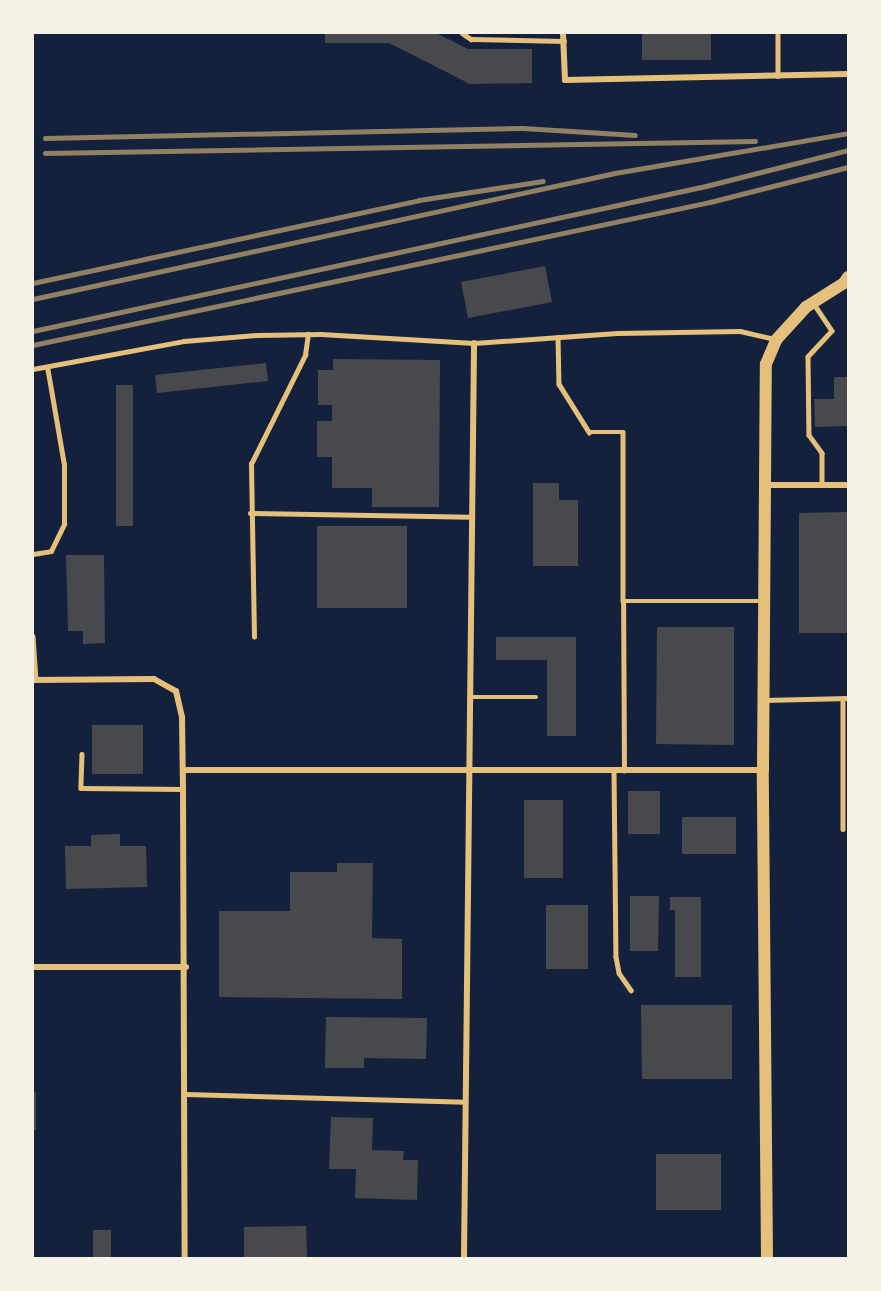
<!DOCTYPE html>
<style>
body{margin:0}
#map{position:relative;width:881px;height:1291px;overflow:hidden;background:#14213d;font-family:"Roboto Serif",serif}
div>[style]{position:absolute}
.building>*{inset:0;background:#48494c}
.service>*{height:4.5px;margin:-2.25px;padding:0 2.25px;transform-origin:2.25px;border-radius:2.25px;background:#e5c07b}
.minor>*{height:6px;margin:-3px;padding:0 3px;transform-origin:3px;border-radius:3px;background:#e5c07b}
.secondary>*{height:12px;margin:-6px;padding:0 6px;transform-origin:6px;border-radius:6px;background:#e5c07b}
.rail>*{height:4.5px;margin:-2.25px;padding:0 2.25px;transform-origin:2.25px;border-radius:2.25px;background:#918062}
span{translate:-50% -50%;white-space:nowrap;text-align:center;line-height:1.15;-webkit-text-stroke:6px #f6f1e7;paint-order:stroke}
.frame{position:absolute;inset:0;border:34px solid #f6f1e7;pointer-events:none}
</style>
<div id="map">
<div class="building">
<i style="clip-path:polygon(325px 33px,436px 33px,468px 49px,532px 49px,532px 83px,470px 84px,389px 43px,325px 43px)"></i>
<i style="clip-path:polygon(642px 33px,711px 33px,711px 60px,642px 60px)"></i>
<i style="clip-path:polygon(545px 266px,552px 302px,468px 318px,461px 282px)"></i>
<i style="clip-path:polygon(333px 359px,440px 360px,439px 507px,372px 507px,372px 488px,332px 488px,332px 457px,317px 457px,317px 421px,332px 421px,332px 405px,318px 405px,318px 370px,333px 370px)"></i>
<i style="clip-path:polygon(266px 363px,268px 381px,157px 393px,155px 375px)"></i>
<i style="clip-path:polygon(834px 377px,848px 377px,848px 426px,815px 427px,814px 399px,834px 399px)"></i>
<i style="clip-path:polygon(116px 385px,133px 385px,133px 526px,116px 526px)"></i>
<i style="clip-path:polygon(533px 483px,559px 483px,559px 500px,578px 500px,578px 566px,533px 566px)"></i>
<i style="clip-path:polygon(848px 512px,848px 633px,799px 633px,799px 513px)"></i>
<i style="clip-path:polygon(317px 526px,407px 526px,407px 608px,317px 608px)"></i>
<i style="clip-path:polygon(66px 555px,104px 555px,105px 643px,83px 644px,83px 631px,68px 631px)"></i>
<i style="clip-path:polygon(657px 627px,734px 627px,734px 745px,656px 744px)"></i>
<i style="clip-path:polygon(496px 637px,576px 637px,576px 736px,547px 736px,547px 660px,496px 660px)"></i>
<i style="clip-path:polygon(92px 725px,143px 725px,143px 774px,92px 774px)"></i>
<i style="clip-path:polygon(628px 791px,660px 791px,660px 834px,628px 834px)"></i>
<i style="clip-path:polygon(524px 800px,563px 800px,563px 878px,524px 878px)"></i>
<i style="clip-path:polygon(682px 817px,736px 817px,736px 854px,682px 854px)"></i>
<i style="clip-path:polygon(120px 834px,120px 846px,146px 846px,147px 887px,66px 889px,65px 846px,91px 846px,91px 835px)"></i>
<i style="clip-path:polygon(337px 863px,373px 863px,372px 938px,402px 939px,402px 999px,219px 997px,219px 911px,290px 911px,290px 872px,337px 872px)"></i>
<i style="clip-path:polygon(630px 896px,659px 896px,658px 951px,630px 951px)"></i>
<i style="clip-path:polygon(670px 897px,701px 897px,701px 977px,675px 977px,675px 910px,670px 910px)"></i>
<i style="clip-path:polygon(546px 905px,588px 905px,588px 969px,546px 969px)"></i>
<i style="clip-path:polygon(641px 1005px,732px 1005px,732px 1079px,642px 1079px)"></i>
<i style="clip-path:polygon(326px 1017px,427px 1018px,426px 1059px,364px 1058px,364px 1068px,325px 1068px)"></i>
<i style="clip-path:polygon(33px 1092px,36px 1092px,36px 1130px,33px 1130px)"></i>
<i style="clip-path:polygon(331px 1117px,373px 1118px,372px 1150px,404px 1151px,403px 1160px,418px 1160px,417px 1200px,355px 1198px,356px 1169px,329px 1169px)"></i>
<i style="clip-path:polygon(656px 1154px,721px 1154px,721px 1210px,656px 1210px)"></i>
<i style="clip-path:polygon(306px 1226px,307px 1258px,244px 1258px,244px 1227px)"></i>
<i style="clip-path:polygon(93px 1230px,111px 1230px,111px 1258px,93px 1258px)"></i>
</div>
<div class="service">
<i style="left:462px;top:33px;width:11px;rotate:34deg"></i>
<i style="left:471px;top:39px;width:93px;rotate:1.2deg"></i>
<i style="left:778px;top:33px;width:43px;rotate:90deg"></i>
<i style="left:814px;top:304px;width:32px;rotate:56deg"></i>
<i style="left:832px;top:331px;width:35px;rotate:133deg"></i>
<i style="left:808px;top:357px;width:78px;rotate:89.3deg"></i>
<i style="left:809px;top:435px;width:22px;rotate:54deg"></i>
<i style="left:822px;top:453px;width:32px;rotate:90deg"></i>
<i style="left:558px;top:337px;width:47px;rotate:88.8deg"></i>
<i style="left:559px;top:384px;width:57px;rotate:58deg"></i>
<i style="left:589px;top:432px;width:34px"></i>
<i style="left:623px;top:432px;width:169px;rotate:90deg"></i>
<i style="left:33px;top:369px;width:154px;rotate:-10.5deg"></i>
<i style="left:184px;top:341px;width:72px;rotate:-4.8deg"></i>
<i style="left:256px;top:335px;width:65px;rotate:-0.9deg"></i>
<i style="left:321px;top:334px;width:153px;rotate:3.4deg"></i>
<i style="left:474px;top:343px;width:143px;rotate:-4deg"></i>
<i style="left:617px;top:333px;width:123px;rotate:-0.9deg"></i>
<i style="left:740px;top:331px;width:35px;rotate:13deg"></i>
<i style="left:250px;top:513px;width:221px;rotate:1deg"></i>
<i style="left:33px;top:554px;width:18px;rotate:-9deg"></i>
<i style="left:51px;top:551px;width:30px;rotate:-64deg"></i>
<i style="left:64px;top:524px;width:59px;rotate:-90deg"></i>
<i style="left:64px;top:465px;width:99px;rotate:-99.8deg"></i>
<i style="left:33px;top:636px;width:44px;rotate:86.1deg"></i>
<i style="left:254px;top:637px;width:173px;rotate:-91deg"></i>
<i style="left:251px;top:464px;width:122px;rotate:-63.6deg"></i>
<i style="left:305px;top:355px;width:21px;rotate:-82deg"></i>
<i style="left:469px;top:697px;width:67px"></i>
<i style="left:843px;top:698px;width:131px;rotate:90deg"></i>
<i style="left:764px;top:700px;width:84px;rotate:-1.4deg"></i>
<i style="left:82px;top:754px;width:34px;rotate:92deg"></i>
<i style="left:81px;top:788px;width:102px;rotate:0.6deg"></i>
<i style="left:614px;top:771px;width:186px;rotate:89.4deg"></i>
<i style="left:616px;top:957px;width:16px;rotate:79deg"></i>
<i style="left:619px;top:973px;width:21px;rotate:55deg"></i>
<i style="left:624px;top:771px;width:170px;rotate:-90.3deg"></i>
<i style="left:623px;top:601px;width:139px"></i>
<i style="left:186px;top:1094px;width:279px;rotate:1.6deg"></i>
</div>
<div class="minor">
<i style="left:563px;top:33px;width:47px;rotate:87.6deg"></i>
<i style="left:565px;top:80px;width:283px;rotate:-1.2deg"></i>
<i style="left:764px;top:485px;width:84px"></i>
<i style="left:33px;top:680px;width:121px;rotate:-0.5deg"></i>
<i style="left:154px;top:679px;width:25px;rotate:29deg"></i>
<i style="left:176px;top:691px;width:27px;rotate:77deg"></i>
<i style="left:182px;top:717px;width:72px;rotate:89.2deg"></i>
<i style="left:183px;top:789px;width:469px;rotate:89.8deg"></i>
<i style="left:183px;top:770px;width:580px"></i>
<i style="left:33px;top:967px;width:153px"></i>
<i style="left:464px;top:1258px;width:915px;rotate:-89.37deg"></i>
</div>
<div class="secondary">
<i style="left:767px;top:1258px;width:488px;rotate:-90.5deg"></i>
<i style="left:763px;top:770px;width:406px;rotate:-89.6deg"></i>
<i style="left:766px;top:364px;width:26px;rotate:-67deg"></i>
<i style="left:776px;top:340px;width:45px;rotate:-47.7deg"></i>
<i style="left:806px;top:307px;width:45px;rotate:-32.3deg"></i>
<i style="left:844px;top:283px;width:7px;rotate:-56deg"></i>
</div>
<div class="rail">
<i style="left:45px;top:138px;width:478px;rotate:-1.2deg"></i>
<i style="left:523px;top:128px;width:112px;rotate:3.6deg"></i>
<i style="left:45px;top:153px;width:710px;rotate:-0.97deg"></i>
<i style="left:33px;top:283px;width:395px;rotate:-12.1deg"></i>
<i style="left:419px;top:200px;width:125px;rotate:-8.7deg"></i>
<i style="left:33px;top:299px;width:595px;rotate:-12.22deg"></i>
<i style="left:615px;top:173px;width:236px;rotate:-9.7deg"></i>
<i style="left:33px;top:331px;width:688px;rotate:-12.16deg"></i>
<i style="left:706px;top:186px;width:146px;rotate:-14.2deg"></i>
<i style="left:33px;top:345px;width:692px;rotate:-11.93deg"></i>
<i style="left:710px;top:202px;width:142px;rotate:-14.2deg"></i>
</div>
<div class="frame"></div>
</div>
